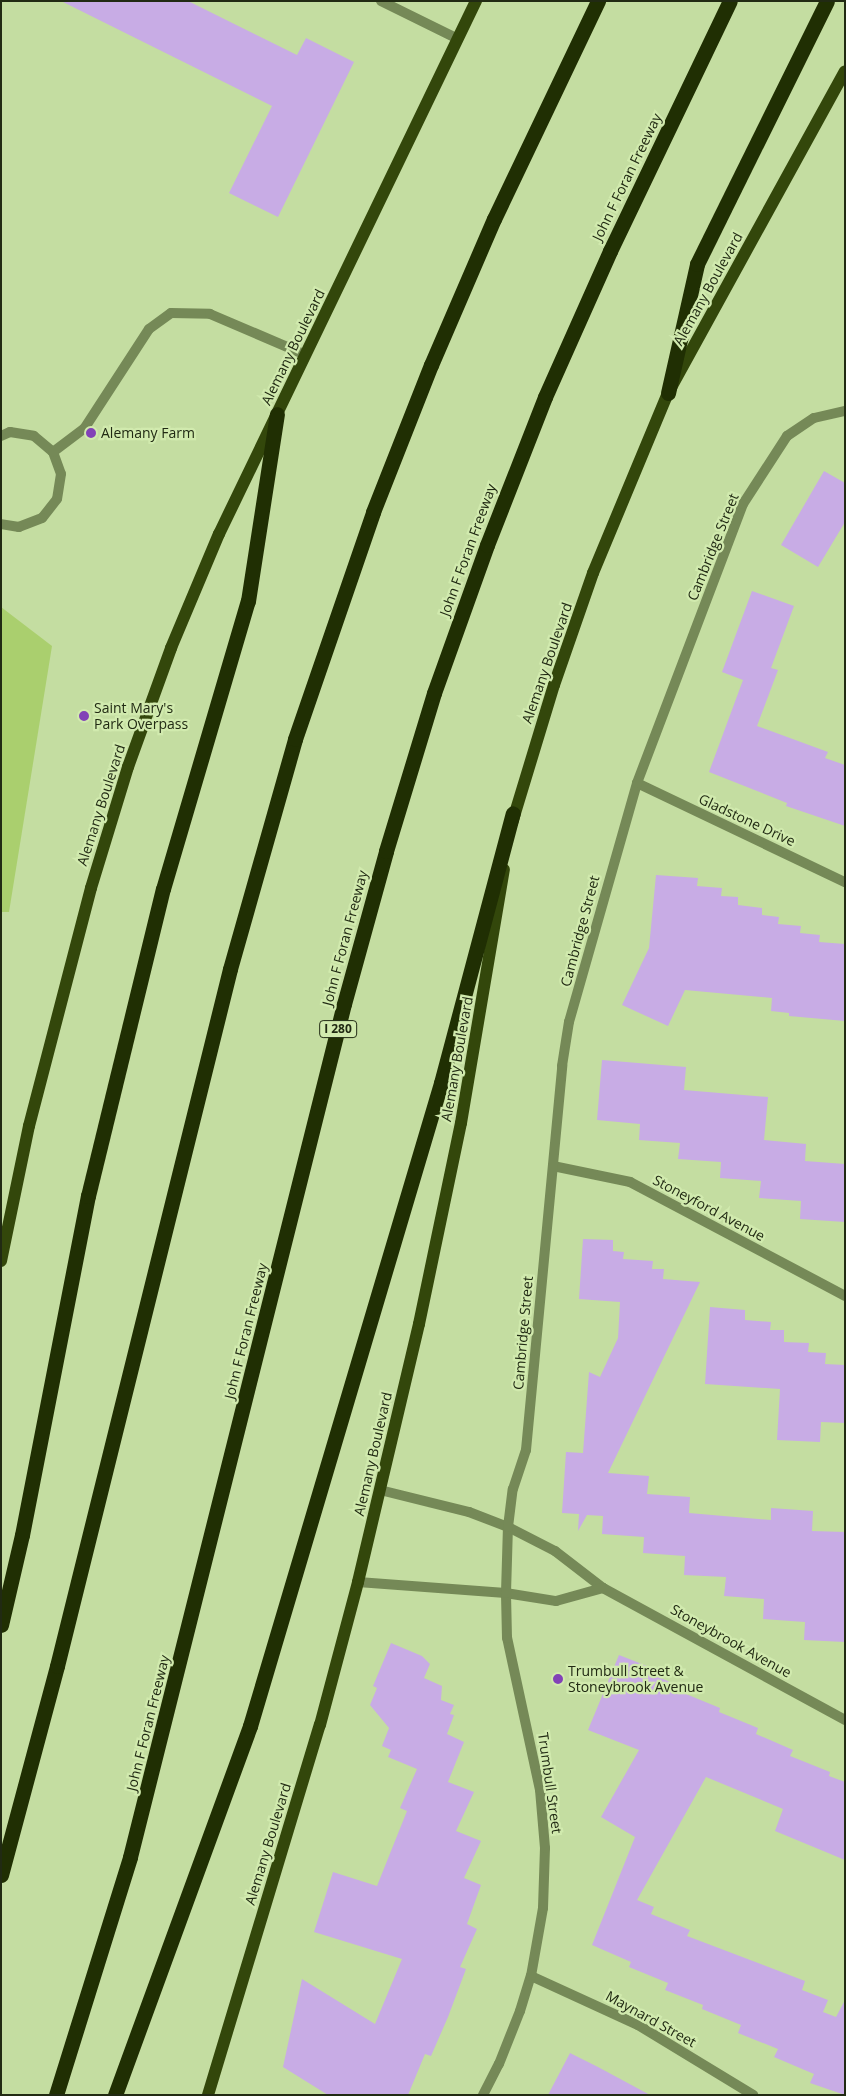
<!DOCTYPE html>
<style>
body{margin:0}
#map{position:relative;width:846px;height:2096px;overflow:hidden;background:#c4dda1;font-family:"Open Sans",sans-serif}
div>[style]{position:absolute}
.green>*{inset:0;background:#aacf6e}
.building>*{inset:0;background:#c8ace5}
.service>*{height:10px;margin:-5px;padding:0 5px;transform-origin:5px;border-radius:5px;background:#758957}
.minor>*{height:10px;margin:-5px;padding:0 5px;transform-origin:5px;border-radius:5px;background:#758957}
.primary>*{height:12px;margin:-6px;padding:0 6px;transform-origin:6px;border-radius:6px;background:#33470b}
.motorway>*{height:15px;margin:-7.5px;padding:0 7.5px;transform-origin:7.5px;border-radius:7.5px;background:#202f03}
.dots>*{width:14px;height:14px;translate:-50% -50%;box-sizing:border-box;border:2px solid #d1eaae;border-radius:50%}
span{translate:-50% -50%;white-space:nowrap;text-align:center;line-height:1.15;-webkit-text-stroke:4.5px #d1eaae;paint-order:stroke}
.shield-label span{padding:1px 4px;background:#d1eaae;border:1px solid;border-radius:4px;-webkit-text-stroke-width:0}
.shield-label{font-size:12px;color:#212a13;font-weight:700}
.street-label{font-size:14px;color:#212a13}
.poi-label{font-size:14px;color:#212a13}
.left{translate:0 -50%;text-align:left}
.frame{position:absolute;inset:0;border:2px solid #212a13;pointer-events:none}
</style>
<div id="map">
<div class="green">
<i style="clip-path:polygon(1px 607px,52px 646px,9px 912px,1px 912px)"></i>
</div>
<div class="building">
<i style="clip-path:polygon(61px 1px,188px 1px,297px 55px,306px 38px,354px 62px,278px 217px,229px 193px,272px 106px)"></i>
<i style="clip-path:polygon(824px 471px,845px 483px,845px 522px,818px 567px,781px 545px)"></i>
<i style="clip-path:polygon(752px 591px,794px 606px,771px 668px,778px 670px,757px 726px,828px 752px,825px 758px,845px 765px,845px 826px,786px 806px,787px 803px,709px 772px,743px 680px,722px 672px)"></i>
<i style="clip-path:polygon(656px 875px,698px 878px,697px 886px,722px 888px,721px 896px,738px 897px,738px 905px,762px 908px,762px 915px,779px 917px,778px 924px,801px 926px,800px 933px,820px 935px,819px 942px,845px 944px,845px 1021px,789px 1016px,789px 1013px,771px 1011px,772px 998px,685px 990px,668px 1026px,622px 1005px,649px 948px)"></i>
<i style="clip-path:polygon(602px 1060px,686px 1067px,684px 1090px,768px 1097px,764px 1140px,806px 1144px,805px 1161px,845px 1164px,845px 1222px,800px 1219px,801px 1201px,759px 1198px,761px 1181px,720px 1178px,721px 1162px,678px 1159px,680px 1143px,639px 1140px,640px 1124px,597px 1120px)"></i>
<i style="clip-path:polygon(583px 1239px,613px 1240px,613px 1251px,624px 1252px,623px 1259px,653px 1261px,652px 1269px,664px 1269px,663px 1279px,700px 1282px,608px 1473px,649px 1476px,647px 1494px,690px 1497px,689px 1513px,771px 1520px,771px 1508px,813px 1511px,812px 1531px,845px 1532px,845px 1642px,804px 1640px,805px 1622px,763px 1619px,764px 1599px,724px 1596px,726px 1577px,684px 1575px,685px 1556px,643px 1553px,644px 1537px,602px 1534px,603px 1516px,587px 1515px,578px 1531px,579px 1514px,562px 1513px,566px 1452px,583px 1453px,589px 1372px,600px 1377px,618px 1338px,620px 1302px,579px 1299px)"></i>
<i style="clip-path:polygon(710px 1307px,745px 1310px,745px 1320px,771px 1322px,770px 1330px,784px 1330px,784px 1342px,809px 1343px,808px 1352px,826px 1353px,825px 1364px,845px 1365px,845px 1423px,821px 1422px,820px 1442px,777px 1440px,780px 1389px,705px 1384px)"></i>
<i style="clip-path:polygon(391px 1643px,422px 1656px,430px 1664px,424px 1678px,442px 1686px,441px 1700px,454px 1705px,450px 1714px,454px 1715px,447px 1734px,464px 1742px,448px 1782px,474px 1792px,456px 1831px,481px 1841px,464px 1878px,481px 1885px,467px 1924px,477px 1929px,460px 1967px,466px 1969px,448px 2017px,431px 2056px,425px 2054px,408px 2095px,328px 2095px,283px 2067px,302px 1979px,375px 2024px,402px 1959px,314px 1932px,333px 1872px,377px 1886px,407px 1811px,400px 1808px,417px 1769px,388px 1757px,391px 1750px,382px 1746px,389px 1728px,370px 1705px,377px 1688px,373px 1686px)"></i>
<i style="clip-path:polygon(619px 1655px,647px 1666px,645px 1672px,683px 1687px,681px 1692px,720px 1708px,719px 1712px,758px 1728px,756px 1734px,793px 1750px,790px 1756px,830px 1772px,829px 1776px,845px 1782px,845px 1860px,775px 1831px,783px 1809px,706px 1777px,637px 1900px,654px 1907px,651px 1914px,690px 1930px,687px 1936px,805px 1981px,802px 1990px,828px 2000px,823px 2012px,836px 2017px,845px 2000px,845px 2095px,810px 2083px,814px 2074px,774px 2057px,778px 2049px,738px 2033px,741px 2025px,702px 2009px,703px 2005px,665px 1990px,668px 1983px,629px 1967px,631px 1962px,592px 1945px,635px 1837px,601px 1817px,639px 1750px,588px 1730px)"></i>
<i style="clip-path:polygon(570px 2053px,598px 2067px,650px 2095px,548px 2095px)"></i>
</div>
<div class="service">
<i style="left:1px;top:436px;width:10px;rotate:-24deg"></i>
<i style="left:10px;top:432px;width:24px;rotate:9deg"></i>
<i style="left:34px;top:436px;width:25px;rotate:40deg"></i>
<i style="left:53px;top:452px;width:23px;rotate:70deg"></i>
<i style="left:61px;top:474px;width:25px;rotate:99deg"></i>
<i style="left:57px;top:499px;width:24px;rotate:128deg"></i>
<i style="left:42px;top:518px;width:25px;rotate:159deg"></i>
<i style="left:19px;top:527px;width:18px;rotate:-171deg"></i>
<i style="left:53px;top:452px;width:39px;rotate:-37deg"></i>
<i style="left:84px;top:429px;width:119px;rotate:-57deg"></i>
<i style="left:149px;top:329px;width:27px;rotate:-36deg"></i>
<i style="left:171px;top:313px;width:39px;rotate:1deg"></i>
<i style="left:210px;top:314px;width:104px;rotate:23.1deg"></i>
</div>
<div class="minor">
<i style="left:381px;top:1px;width:86px;rotate:26.3deg"></i>
<i style="left:637px;top:783px;width:230px;rotate:25.5deg"></i>
<i style="left:553px;top:1166px;width:79px;rotate:11.7deg"></i>
<i style="left:630px;top:1182px;width:243px;rotate:27.9deg"></i>
<i style="left:380px;top:1490px;width:92px;rotate:13.9deg"></i>
<i style="left:469px;top:1512px;width:42px;rotate:21deg"></i>
<i style="left:508px;top:1527px;width:53px;rotate:27.1deg"></i>
<i style="left:555px;top:1551px;width:61px;rotate:37.6deg"></i>
<i style="left:603px;top:1588px;width:276px;rotate:28.6deg"></i>
<i style="left:358px;top:1582px;width:148px;rotate:4.3deg"></i>
<i style="left:506px;top:1593px;width:51px;rotate:9.1deg"></i>
<i style="left:556px;top:1601px;width:49px;rotate:-15.5deg"></i>
<i style="left:531px;top:1976px;width:118px;rotate:24.6deg"></i>
<i style="left:638px;top:2025px;width:135px;rotate:31.3deg"></i>
<i style="left:483px;top:2095px;width:35px;rotate:-63deg"></i>
<i style="left:499px;top:2064px;width:57px;rotate:-68.4deg"></i>
<i style="left:520px;top:2011px;width:37px;rotate:-73deg"></i>
<i style="left:531px;top:1976px;width:69px;rotate:-80deg"></i>
<i style="left:543px;top:1908px;width:60px;rotate:-88.1deg"></i>
<i style="left:545px;top:1848px;width:58px;rotate:-94.9deg"></i>
<i style="left:540px;top:1790px;width:156px;rotate:-102.2deg"></i>
<i style="left:507px;top:1638px;width:45px;rotate:-91.3deg"></i>
<i style="left:506px;top:1593px;width:66px;rotate:-88.3deg"></i>
<i style="left:508px;top:1527px;width:38px;rotate:-83deg"></i>
<i style="left:513px;top:1489px;width:41px;rotate:-71.6deg"></i>
<i style="left:526px;top:1450px;width:386px;rotate:-84.6deg"></i>
<i style="left:562px;top:1066px;width:45px;rotate:-81deg"></i>
<i style="left:569px;top:1022px;width:248px;rotate:-74.1deg"></i>
<i style="left:637px;top:783px;width:298px;rotate:-69.2deg"></i>
<i style="left:743px;top:504px;width:81px;rotate:-57.1deg"></i>
<i style="left:787px;top:436px;width:32px;rotate:-34deg"></i>
<i style="left:814px;top:418px;width:32px;rotate:-13deg"></i>
</div>
<div class="primary">
<i style="left:512px;top:823px;width:144px;rotate:-73.1deg"></i>
<i style="left:554px;top:685px;width:119px;rotate:-70.8deg"></i>
<i style="left:593px;top:573px;width:195px;rotate:-67.4deg"></i>
<i style="left:668px;top:393px;width:367px;rotate:-61.2deg"></i>
<i style="left:1px;top:1261px;width:138px;rotate:-78.3deg"></i>
<i style="left:29px;top:1126px;width:246px;rotate:-75.4deg"></i>
<i style="left:91px;top:888px;width:127px;rotate:-73deg"></i>
<i style="left:128px;top:767px;width:127px;rotate:-70.1deg"></i>
<i style="left:171px;top:648px;width:124px;rotate:-67.2deg"></i>
<i style="left:219px;top:534px;width:592px;rotate:-64.26deg"></i>
<i style="left:208px;top:2095px;width:387px;rotate:-73.2deg"></i>
<i style="left:320px;top:1725px;width:148px;rotate:-75.1deg"></i>
<i style="left:358px;top:1582px;width:265px;rotate:-76.7deg"></i>
<i style="left:419px;top:1324px;width:205px;rotate:-78.2deg"></i>
<i style="left:461px;top:1123px;width:257px;rotate:-80.4deg"></i>
</div>
<div class="motorway">
<i style="left:668px;top:393px;width:132px;rotate:-77.3deg"></i>
<i style="left:697px;top:264px;width:293px;rotate:-63.7deg"></i>
<i style="left:1px;top:1625px;width:92px;rotate:-76.9deg"></i>
<i style="left:22px;top:1535px;width:345px;rotate:-79deg"></i>
<i style="left:88px;top:1196px;width:316px;rotate:-76.3deg"></i>
<i style="left:163px;top:889px;width:300px;rotate:-73.6deg"></i>
<i style="left:248px;top:601px;width:189px;rotate:-81.2deg"></i>
<i style="left:1px;top:1875px;width:216px;rotate:-75deg"></i>
<i style="left:57px;top:1666px;width:718px;rotate:-76.06deg"></i>
<i style="left:230px;top:969px;width:239px;rotate:-74.2deg"></i>
<i style="left:295px;top:739px;width:240px;rotate:-71deg"></i>
<i style="left:373px;top:512px;width:158px;rotate:-68.5deg"></i>
<i style="left:431px;top:365px;width:159px;rotate:-66.7deg"></i>
<i style="left:494px;top:219px;width:242px;rotate:-64.5deg"></i>
<i style="left:56px;top:2095px;width:249px;rotate:-72.7deg"></i>
<i style="left:130px;top:1857px;width:879px;rotate:-75.92deg"></i>
<i style="left:344px;top:1004px;width:159px;rotate:-74.6deg"></i>
<i style="left:386px;top:851px;width:165px;rotate:-73.1deg"></i>
<i style="left:434px;top:693px;width:157px;rotate:-70.3deg"></i>
<i style="left:487px;top:545px;width:159px;rotate:-68.6deg"></i>
<i style="left:545px;top:397px;width:160px;rotate:-66deg"></i>
<i style="left:610px;top:251px;width:277px;rotate:-64.4deg"></i>
<i style="left:115px;top:2095px;width:393px;rotate:-69.9deg"></i>
<i style="left:250px;top:1726px;width:671px;rotate:-73.46deg"></i>
<i style="left:441px;top:1083px;width:279px;rotate:-75.1deg"></i>
</div>
<div class="dots">
<i style="left:91px;top:433px;background:#8242b7"></i>
<i style="left:84px;top:716px;background:#8242b7"></i>
<i style="left:558px;top:1679px;background:#8242b7"></i>
</div>
<div class="shield-label">
<span style="left:338px;top:1029px">I 280</span>
</div>
<div class="street-label">
<span style="left:627px;top:177px;rotate:-64deg">John F Foran Freeway</span>
<span style="left:708px;top:289px;rotate:-61deg">Alemany Boulevard</span>
<span style="left:293px;top:347px;rotate:-64deg">Alemany Boulevard</span>
<span style="left:713px;top:547px;rotate:-68deg">Cambridge Street</span>
<span style="left:468px;top:550px;rotate:-70deg">John F Foran Freeway</span>
<span style="left:547px;top:663px;rotate:-71deg">Alemany Boulevard</span>
<span style="left:101px;top:805px;rotate:-72deg">Alemany Boulevard</span>
<span style="left:747px;top:820px;rotate:25deg">Gladstone Drive</span>
<span style="left:580px;top:931px;rotate:-75deg">Cambridge Street</span>
<span style="left:345px;top:938px;rotate:-75deg">John F Foran Freeway</span>
<span style="left:457px;top:1059px;rotate:-80deg">Alemany Boulevard</span>
<span style="left:709px;top:1208px;rotate:28deg">Stoneyford Avenue</span>
<span style="left:246px;top:1331px;rotate:-76deg">John F Foran Freeway</span>
<span style="left:523px;top:1333px;rotate:-85deg">Cambridge Street</span>
<span style="left:373px;top:1454px;rotate:-77deg">Alemany Boulevard</span>
<span style="left:731px;top:1641px;rotate:29deg">Stoneybrook Avenue</span>
<span style="left:148px;top:1723px;rotate:-76deg">John F Foran Freeway</span>
<span style="left:550px;top:1783px;rotate:82deg">Trumbull Street</span>
<span style="left:268px;top:1844px;rotate:-73deg">Alemany Boulevard</span>
<span style="left:651px;top:2019px;rotate:29deg">Maynard Street</span>
</div>
<div class="poi-label">
<span class="left" style="left:101px;top:433px">Alemany Farm</span>
<span class="left" style="left:94px;top:716px">Saint Mary's<br>Park Overpass</span>
<span class="left" style="left:568px;top:1679px">Trumbull Street &amp;<br>Stoneybrook Avenue</span>
</div>
<div class="frame"></div>
</div>
